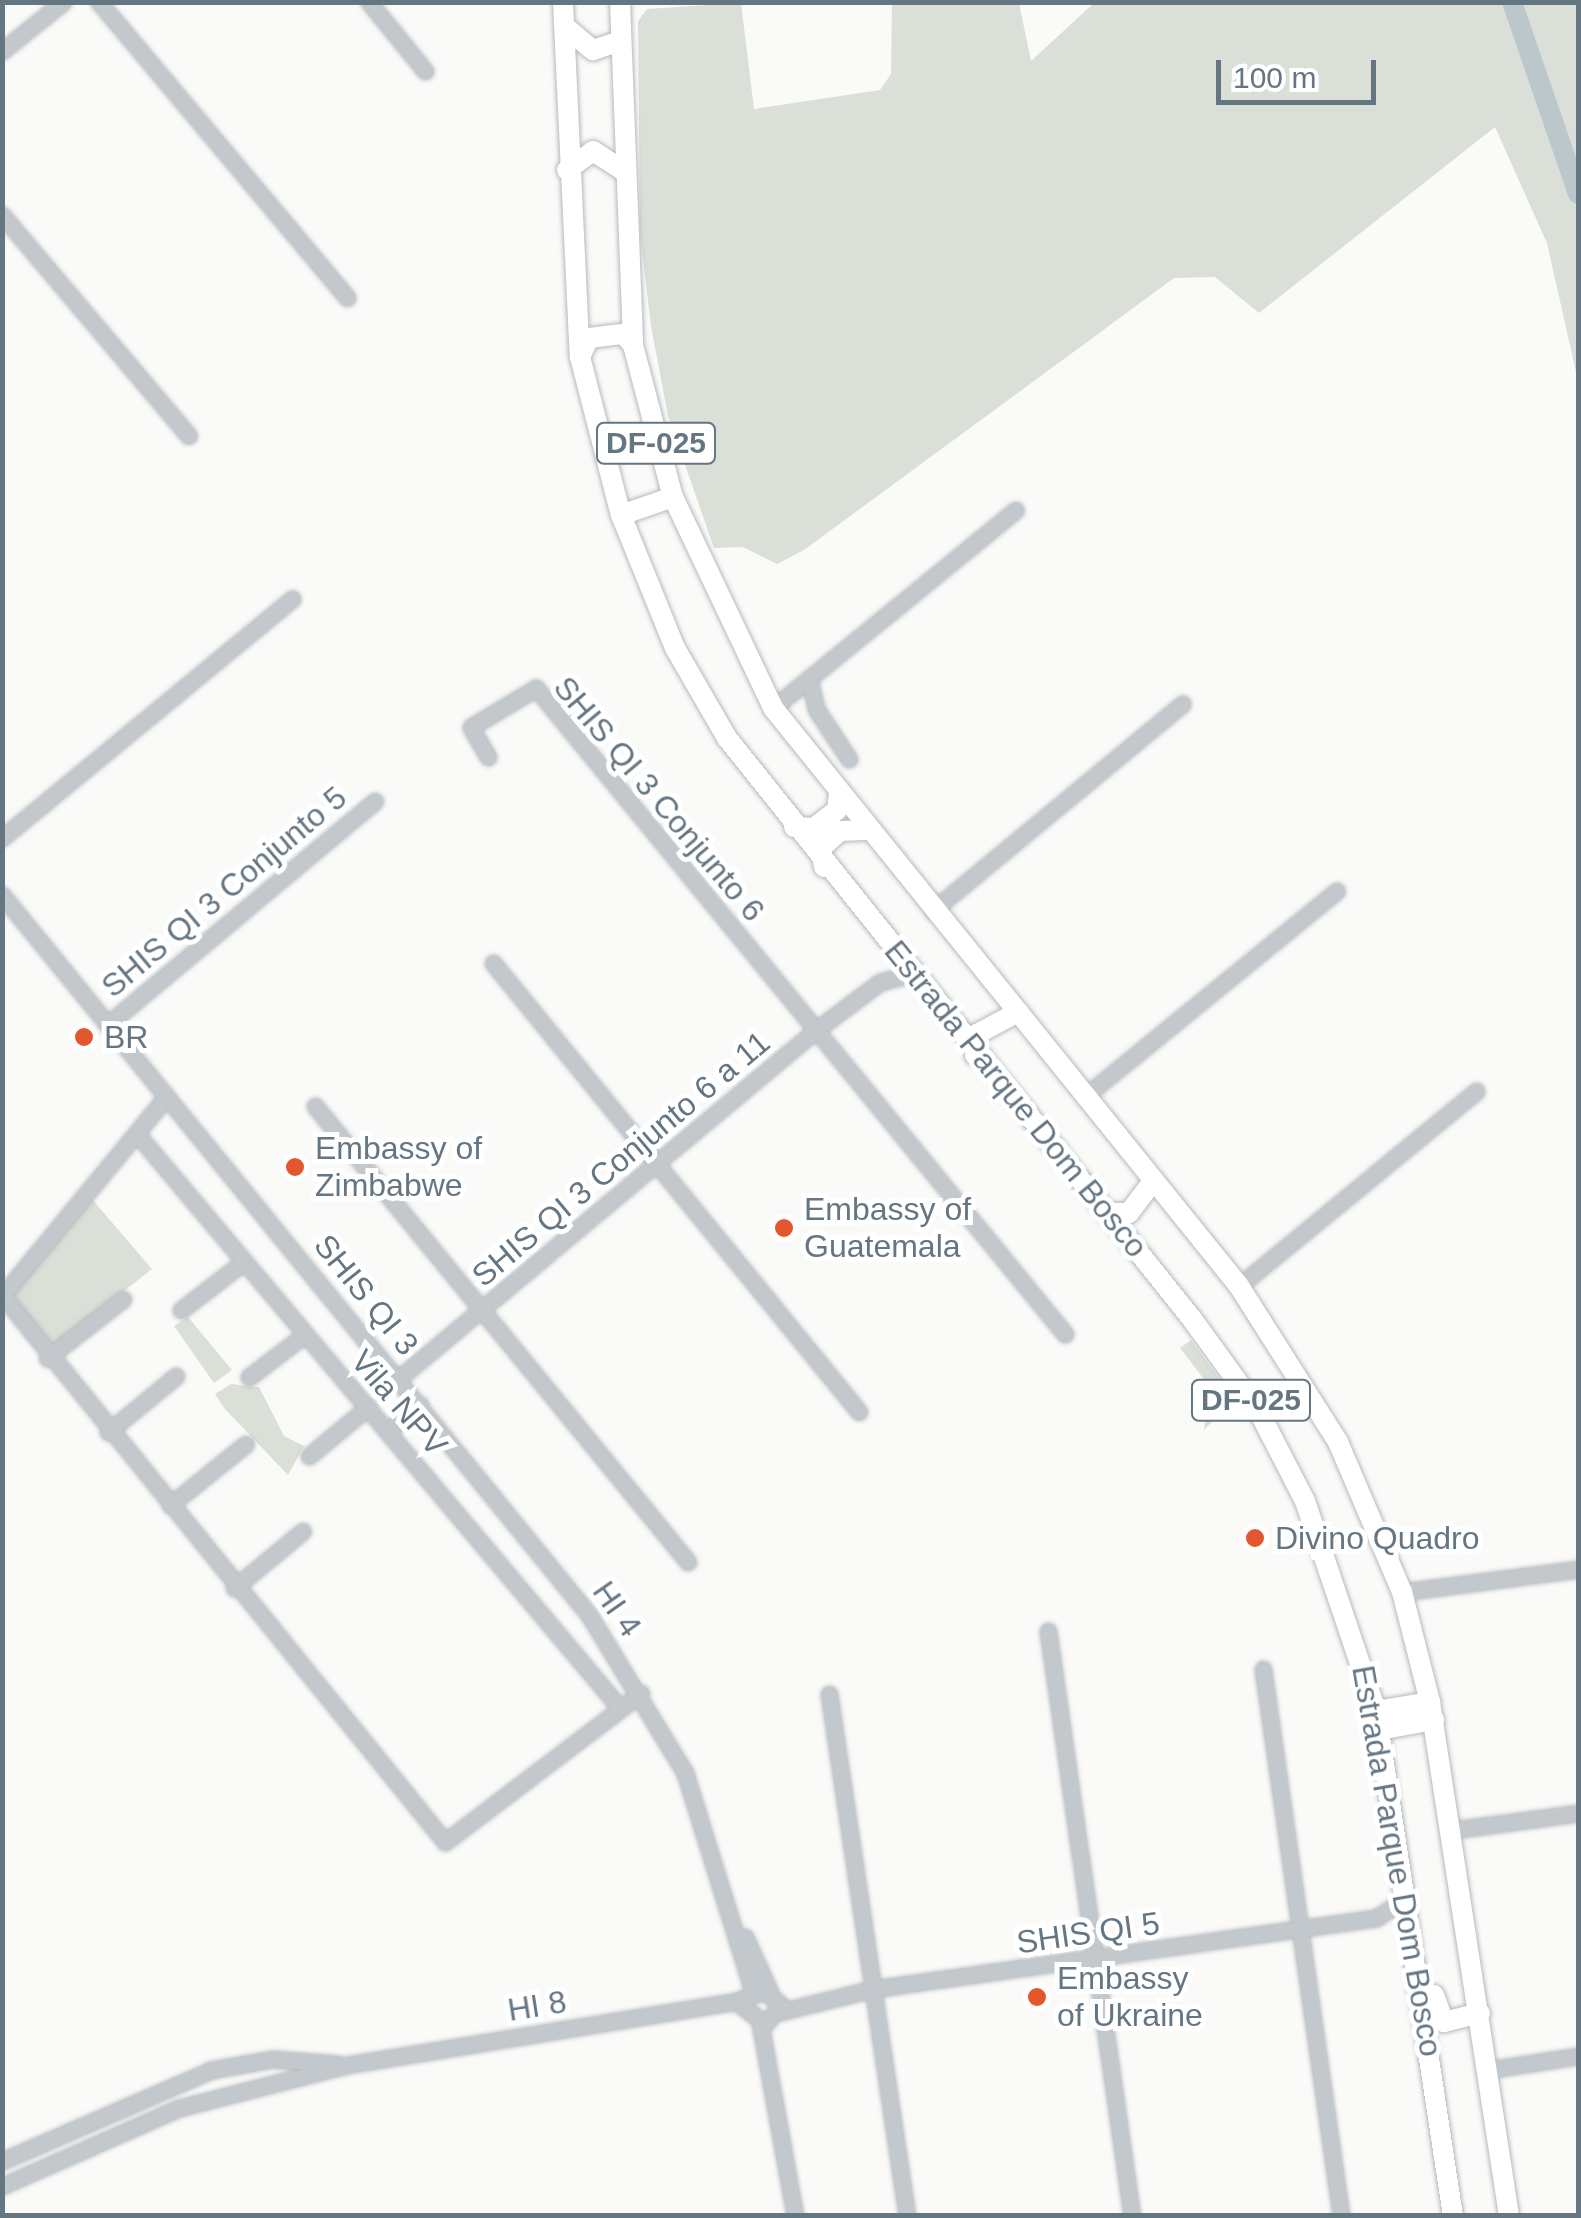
<!DOCTYPE html>
<style>
body{margin:0}
#map{position:relative;width:1581px;height:2218px;overflow:hidden;background:#fafaf8;font-family:Helvetica,sans-serif}
div>[style]{position:absolute}
.green>*{inset:0;background:#dadfd7}
.river>*{height:20px;margin:-10px;padding:0 10px;transform-origin:10px;border-radius:10px;background:#bbc7cb}
.roads{filter:drop-shadow(0 0 2px #b5babe) drop-shadow(0 0 2px #b5babe)}
.minor>*{height:15px;margin:-7.5px;padding:0 7.5px;transform-origin:7.5px;border-radius:7.5px;background:#c3c8cc}
.major>*{height:20px;margin:-10px;padding:0 10px;transform-origin:10px;border-radius:10px;background:#fff}
.dots>*{width:28px;height:28px;translate:-50% -50%;box-sizing:border-box;border:5px solid #fff;border-radius:50%}
span{translate:-50% -50%;white-space:nowrap;text-align:center;line-height:1.15;-webkit-text-stroke:10px #fff;paint-order:stroke}
.shield-label span{padding:2px 8px;background:#fff;border:2px solid;border-radius:8px;-webkit-text-stroke-width:0}
.shield-label{font-size:30px;color:#657683;font-weight:700}
.street-label{font-size:32px;color:#657683}
.poi-label{font-size:32px;color:#657683}
.left{translate:0 -50%;text-align:left}
.frame{position:absolute;inset:0;border:5px solid #657683;pointer-events:none}
.scale{position:absolute;left:1216px;top:60px;width:160px;height:45px;box-sizing:border-box;border:5px solid #657683;border-top:0;padding-left:12px;font-size:30px;line-height:35px;white-space:nowrap;color:#657683;-webkit-text-stroke:8px #fff;paint-order:stroke}
</style>
<div id="map">
<div class="green">
<i style="clip-path:polygon(741px 3px,754px 109px,880px 90px,891px 74px,892px 3px,1019px 3px,1031px 61px,1094px 3px,1578px 3px,1578px 381px,1547px 243px,1495px 127px,1259px 313px,1215px 277px,1174px 278px,804px 550px,777px 564px,743px 547px,714px 548px,668px 416px,651px 326px,640px 234px,638px 21px,647px 9px)"></i>
<i style="clip-path:polygon(91px 1198px,152px 1269px,48px 1351px,10px 1296px)"></i>
<i style="clip-path:polygon(188px 1317px,232px 1370px,214px 1383px,174px 1326px)"></i>
<i style="clip-path:polygon(1191px 1340px,1234px 1399px,1204px 1430px,1210px 1387px,1180px 1348px)"></i>
<i style="clip-path:polygon(231px 1384px,259px 1387px,284px 1436px,304px 1446px,288px 1475px,224px 1408px,215px 1394px)"></i>
</div>
<div class="river">
<i style="left:1512px;top:2px;width:203px;rotate:71deg"></i>
</div>
<div class="roads">
<div class="minor">
<i style="left:99px;top:2px;width:386px;rotate:50deg"></i>
<i style="left:369px;top:2px;width:89px;rotate:50.9deg"></i>
<i style="left:2px;top:51px;width:78px;rotate:-38.8deg"></i>
<i style="left:2px;top:215px;width:289px;rotate:49.8deg"></i>
<i style="left:809px;top:678px;width:32px;rotate:77deg"></i>
<i style="left:816px;top:709px;width:60px;rotate:56.6deg"></i>
<i style="left:773px;top:708px;width:313px;rotate:-39.2deg"></i>
<i style="left:488px;top:757px;width:34px;rotate:-120deg"></i>
<i style="left:471px;top:727px;width:76px;rotate:-31deg"></i>
<i style="left:536px;top:688px;width:835px;rotate:50.69deg"></i>
<i style="left:2px;top:838px;width:376px;rotate:-39.5deg"></i>
<i style="left:2px;top:895px;width:929px;rotate:50.81deg"></i>
<i style="left:589px;top:1615px;width:185px;rotate:58.7deg"></i>
<i style="left:685px;top:1773px;width:232px;rotate:72.7deg"></i>
<i style="left:932px;top:911px;width:325px;rotate:-39.6deg"></i>
<i style="left:493px;top:963px;width:579px;rotate:50.81deg"></i>
<i style="left:107px;top:1025px;width:349px;rotate:-39.9deg"></i>
<i style="left:1084px;top:1097px;width:326px;rotate:-39.2deg"></i>
<i style="left:315px;top:1106px;width:589px;rotate:50.72deg"></i>
<i style="left:137px;top:1134px;width:749px;rotate:49.93deg"></i>
<i style="left:1239px;top:1286px;width:307px;rotate:-39.4deg"></i>
<i style="left:2px;top:1296px;width:259px;rotate:-50.5deg"></i>
<i style="left:3px;top:1296px;width:702px;rotate:51.01deg"></i>
<i style="left:445px;top:1842px;width:246px;rotate:-37.2deg"></i>
<i style="left:181px;top:1310px;width:77px;rotate:-37.6deg"></i>
<i style="left:47px;top:1358px;width:96px;rotate:-37.8deg"></i>
<i style="left:249px;top:1377px;width:69px;rotate:-37.4deg"></i>
<i style="left:398px;top:1379px;width:545px;rotate:-39.86deg"></i>
<i style="left:816px;top:1030px;width:80px;rotate:-36.9deg"></i>
<i style="left:880px;top:982px;width:34px;rotate:-14deg"></i>
<i style="left:389px;top:1430px;width:40px;rotate:-39deg"></i>
<i style="left:108px;top:1432px;width:88px;rotate:-39.5deg"></i>
<i style="left:309px;top:1456px;width:77px;rotate:-39.7deg"></i>
<i style="left:170px;top:1505px;width:97px;rotate:-38.8deg"></i>
<i style="left:234px;top:1588px;width:89px;rotate:-39.6deg"></i>
<i style="left:1402px;top:1592px;width:177px;rotate:-7.4deg"></i>
<i style="left:1048px;top:1631px;width:591px;rotate:81.83deg"></i>
<i style="left:1263px;top:1669px;width:553px;rotate:81.88deg"></i>
<i style="left:829px;top:1694px;width:528px;rotate:81.5deg"></i>
<i style="left:1453px;top:1830px;width:126px;rotate:-7.7deg"></i>
<i style="left:745px;top:1937px;width:60px;rotate:65.6deg"></i>
<i style="left:764px;top:1991px;width:22px;rotate:39deg"></i>
<i style="left:781px;top:2005px;width:25px;rotate:130deg"></i>
<i style="left:765px;top:2024px;width:37px;rotate:-142deg"></i>
<i style="left:736px;top:2001px;width:30px;rotate:-20deg"></i>
<i style="left:780px;top:2012px;width:95px;rotate:-14deg"></i>
<i style="left:872px;top:1989px;width:509px;rotate:-8.02deg"></i>
<i style="left:1376px;top:1918px;width:38px;rotate:-33deg"></i>
<i style="left:760px;top:2023px;width:196px;rotate:79.7deg"></i>
<i style="left:1487px;top:2070px;width:92px;rotate:-8.7deg"></i>
<i style="left:2px;top:2161px;width:228px;rotate:-23.5deg"></i>
<i style="left:211px;top:2070px;width:62px;rotate:-10.2deg"></i>
<i style="left:272px;top:2059px;width:66px;rotate:4.3deg"></i>
<i style="left:2px;top:2186px;width:193px;rotate:-23.8deg"></i>
<i style="left:179px;top:2108px;width:173px;rotate:-14.4deg"></i>
<i style="left:347px;top:2065px;width:394px;rotate:-9.3deg"></i>
</div>
<div class="major">
<i style="left:563px;top:2px;width:355px;rotate:87.3deg"></i>
<i style="left:580px;top:357px;width:163px;rotate:75.5deg"></i>
<i style="left:621px;top:515px;width:144px;rotate:67.9deg"></i>
<i style="left:675px;top:648px;width:104px;rotate:60deg"></i>
<i style="left:727px;top:738px;width:744px;rotate:51.33deg"></i>
<i style="left:1192px;top:1319px;width:112px;rotate:54deg"></i>
<i style="left:1258px;top:1410px;width:102px;rotate:62.7deg"></i>
<i style="left:1305px;top:1501px;width:222px;rotate:71.3deg"></i>
<i style="left:1376px;top:1711px;width:511px;rotate:81.33deg"></i>
<i style="left:620px;top:2px;width:343px;rotate:87.8deg"></i>
<i style="left:633px;top:345px;width:157px;rotate:75.3deg"></i>
<i style="left:673px;top:497px;width:233px;rotate:64.6deg"></i>
<i style="left:773px;top:708px;width:742px;rotate:51.12deg"></i>
<i style="left:1239px;top:1286px;width:185px;rotate:57.6deg"></i>
<i style="left:1338px;top:1442px;width:163px;rotate:66.9deg"></i>
<i style="left:1402px;top:1592px;width:114px;rotate:75.7deg"></i>
<i style="left:1430px;top:1702px;width:520px;rotate:81.26deg"></i>
<i style="left:564px;top:26px;width:38px;rotate:40deg"></i>
<i style="left:593px;top:50px;width:29px;rotate:-18deg"></i>
<i style="left:567px;top:170px;width:32px;rotate:-36deg"></i>
<i style="left:593px;top:151px;width:38px;rotate:33deg"></i>
<i style="left:580px;top:357px;width:21px;rotate:-65deg"></i>
<i style="left:589px;top:338px;width:35px;rotate:-7deg"></i>
<i style="left:624px;top:334px;width:14px;rotate:51deg"></i>
<i style="left:621px;top:515px;width:55px;rotate:-19.1deg"></i>
<i style="left:794px;top:827px;width:20px;rotate:3deg"></i>
<i style="left:814px;top:828px;width:29px;rotate:-38deg"></i>
<i style="left:837px;top:810px;width:16px;rotate:-83deg"></i>
<i style="left:824px;top:867px;width:19px;rotate:-99deg"></i>
<i style="left:821px;top:848px;width:25px;rotate:-42deg"></i>
<i style="left:840px;top:831px;width:26px;rotate:-2deg"></i>
<i style="left:975px;top:1055px;width:21px;rotate:-85deg"></i>
<i style="left:977px;top:1034px;width:47px;rotate:-28.2deg"></i>
<i style="left:1112px;top:1213px;width:17px"></i>
<i style="left:1129px;top:1213px;width:40px;rotate:-53deg"></i>
<i style="left:1376px;top:1711px;width:55px;rotate:-9.5deg"></i>
<i style="left:1379px;top:1730px;width:56px;rotate:-10.3deg"></i>
<i style="left:1434px;top:1995px;width:29px;rotate:70deg"></i>
<i style="left:1444px;top:2022px;width:37px;rotate:-14deg"></i>
</div>
</div>
<div class="dots">
<i style="left:84px;top:1037px;background:#e4572e"></i>
<i style="left:295px;top:1167px;background:#e4572e"></i>
<i style="left:784px;top:1228px;background:#e4572e"></i>
<i style="left:1255px;top:1538px;background:#e4572e"></i>
<i style="left:1037px;top:1997px;background:#e4572e"></i>
</div>
<div class="shield-label">
<span style="left:656px;top:443px">DF-025</span>
<span style="left:1251px;top:1400px">DF-025</span>
</div>
<div class="street-label">
<span style="left:659px;top:799px;rotate:50deg">SHIS QI 3 Conjunto 6</span>
<span style="left:224px;top:892px;rotate:-40deg">SHIS QI 3 Conjunto 5</span>
<span style="left:1016px;top:1099px;rotate:51deg">Estrada Parque Dom Bosco</span>
<span style="left:621px;top:1159px;rotate:-40deg">SHIS QI 3 Conjunto 6 a 11</span>
<span style="left:366px;top:1295px;rotate:51deg">SHIS QI 3</span>
<span style="left:399px;top:1403px;rotate:49deg">Vila NPV</span>
<span style="left:617px;top:1609px;rotate:55deg">HI 4</span>
<span style="left:1397px;top:1861px;rotate:80deg">Estrada Parque Dom Bosco</span>
<span style="left:1088px;top:1933px;rotate:-8deg">SHIS QI 5</span>
<span style="left:537px;top:2006px;rotate:-9deg">HI 8</span>
</div>
<div class="poi-label">
<span class="left" style="left:104px;top:1037px">BR</span>
<span class="left" style="left:315px;top:1167px">Embassy of<br>Zimbabwe</span>
<span class="left" style="left:804px;top:1228px">Embassy of<br>Guatemala</span>
<span class="left" style="left:1275px;top:1538px">Divino Quadro</span>
<span class="left" style="left:1057px;top:1997px">Embassy<br>of Ukraine</span>
</div>
<div class="frame"></div>
<div class="scale">100 m</div>
</div>
